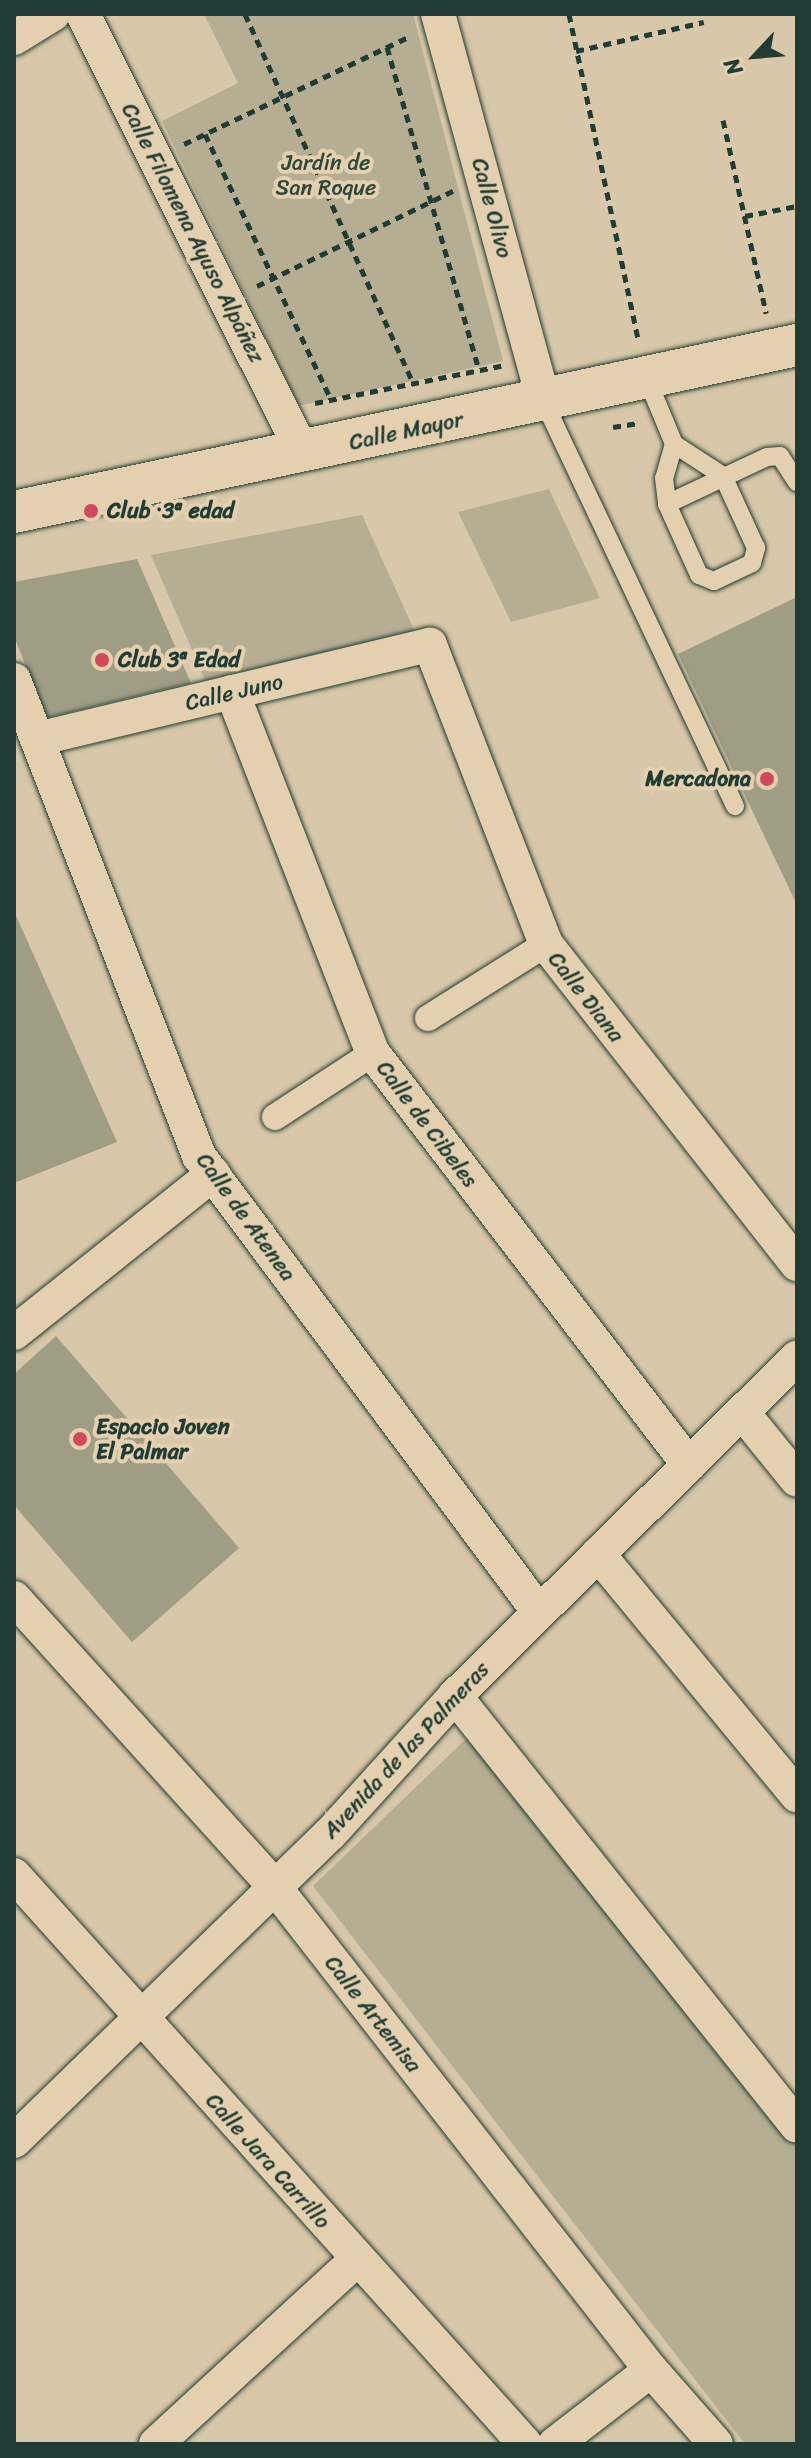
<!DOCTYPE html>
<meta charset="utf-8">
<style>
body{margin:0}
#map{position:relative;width:811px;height:2458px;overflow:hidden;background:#d8c7a8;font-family:Sriracha,sans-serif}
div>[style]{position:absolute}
.green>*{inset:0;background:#b6ae92}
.building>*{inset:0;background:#9f9d83}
.path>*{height:5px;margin-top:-2.5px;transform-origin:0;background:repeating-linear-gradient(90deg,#1f3d34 0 8px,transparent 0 14px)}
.roads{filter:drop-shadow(0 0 2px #1f3d34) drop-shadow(0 0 2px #1f3d34)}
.service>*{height:18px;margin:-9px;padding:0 9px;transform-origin:9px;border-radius:9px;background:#e4d0af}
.pedestrian>*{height:26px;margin:-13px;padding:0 13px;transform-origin:13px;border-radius:13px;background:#e4d0af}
.minor>*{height:34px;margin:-17px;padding:0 17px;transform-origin:17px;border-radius:17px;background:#e4d0af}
.tertiary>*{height:42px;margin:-21px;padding:0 21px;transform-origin:21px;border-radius:21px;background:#e4d0af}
.dots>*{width:22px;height:22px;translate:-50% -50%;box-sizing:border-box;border:4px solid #e4d0af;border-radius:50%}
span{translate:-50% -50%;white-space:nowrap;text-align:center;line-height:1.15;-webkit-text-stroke:8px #e4d0af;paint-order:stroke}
.park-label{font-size:22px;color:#2e483d}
.street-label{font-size:22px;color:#1f3d34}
.poi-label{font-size:22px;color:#1f3d34;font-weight:700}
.left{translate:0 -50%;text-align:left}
.right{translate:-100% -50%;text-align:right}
.frame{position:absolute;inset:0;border:16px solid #1f3d34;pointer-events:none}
.north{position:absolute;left:715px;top:16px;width:80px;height:80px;-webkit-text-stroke:6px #e4d0af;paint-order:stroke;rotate:244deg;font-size:22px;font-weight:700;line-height:32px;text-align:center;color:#1f3d34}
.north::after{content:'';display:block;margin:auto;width:28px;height:36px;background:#1f3d34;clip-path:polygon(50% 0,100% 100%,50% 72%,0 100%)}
</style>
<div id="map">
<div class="green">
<i style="clip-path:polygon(204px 14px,413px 14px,503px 361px,298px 406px,162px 121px,238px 83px)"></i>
<i style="clip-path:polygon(549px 489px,600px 598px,511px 622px,458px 512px)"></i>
<i style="clip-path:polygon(362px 515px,415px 632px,205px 680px,151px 555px)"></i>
<i style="clip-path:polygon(469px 1736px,789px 2143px,797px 2137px,797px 2444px,745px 2444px,313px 1886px)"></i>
</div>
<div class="building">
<i style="clip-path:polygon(137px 559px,191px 683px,46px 718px,14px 636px,14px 582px)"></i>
<i style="clip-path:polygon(797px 597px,797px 905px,678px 654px)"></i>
<i style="clip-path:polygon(14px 911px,117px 1142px,14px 1183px)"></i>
<i style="clip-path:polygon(56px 1336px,239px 1548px,132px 1642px,14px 1505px,14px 1374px)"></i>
</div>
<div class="path">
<i style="left:245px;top:14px;width:403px;rotate:65.5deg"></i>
<i style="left:569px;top:14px;width:335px;rotate:78deg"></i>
<i style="left:387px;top:47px;width:332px;rotate:74.1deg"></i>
<i style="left:576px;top:51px;width:131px;rotate:-12.8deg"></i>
<i style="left:723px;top:120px;width:198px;rotate:77.4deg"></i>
<i style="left:205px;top:134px;width:293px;rotate:64.6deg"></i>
<i style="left:184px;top:144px;width:250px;rotate:-25.5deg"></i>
<i style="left:745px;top:216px;width:53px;rotate:-10.9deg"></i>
<i style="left:257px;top:286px;width:218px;rotate:-25.9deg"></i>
<i style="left:315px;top:403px;width:190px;rotate:-11.3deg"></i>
<i style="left:613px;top:427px;width:26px;rotate:-9deg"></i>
</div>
<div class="roads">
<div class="service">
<i style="left:647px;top:379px;width:70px;rotate:67.4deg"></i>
<i style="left:674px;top:444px;width:35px;rotate:106deg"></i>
<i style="left:664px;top:478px;width:26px;rotate:83deg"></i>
<i style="left:667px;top:504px;width:78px;rotate:65.7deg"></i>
<i style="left:699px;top:575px;width:16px;rotate:22deg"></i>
<i style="left:714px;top:581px;width:42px;rotate:-25.3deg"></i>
<i style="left:752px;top:563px;width:16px;rotate:-75deg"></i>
<i style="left:756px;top:548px;width:79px;rotate:-114.6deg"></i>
<i style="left:723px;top:476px;width:59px;rotate:-146.9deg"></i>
<i style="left:544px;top:402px;width:447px;rotate:64.7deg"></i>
<i style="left:667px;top:504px;width:110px;rotate:-25.2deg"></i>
<i style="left:767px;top:457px;width:13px;rotate:-4deg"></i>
<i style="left:780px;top:456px;width:31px;rotate:57deg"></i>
</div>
<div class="pedestrian">
<i style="left:428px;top:1018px;width:139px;rotate:-32.1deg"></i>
<i style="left:275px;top:1117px;width:117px;rotate:-33.1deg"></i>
</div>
<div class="minor">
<i style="left:83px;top:14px;width:490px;rotate:63.4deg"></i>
<i style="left:438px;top:14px;width:402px;rotate:74.7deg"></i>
<i style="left:14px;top:38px;width:46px;rotate:-31.6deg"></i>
<i style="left:14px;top:680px;width:511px;rotate:68.76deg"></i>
<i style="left:199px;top:1156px;width:569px;rotate:53.29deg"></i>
<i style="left:232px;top:692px;width:388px;rotate:68.7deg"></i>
<i style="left:373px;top:1053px;width:519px;rotate:52.51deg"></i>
<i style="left:37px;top:739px;width:404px;rotate:-13.5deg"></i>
<i style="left:430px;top:645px;width:321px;rotate:68.8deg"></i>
<i style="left:546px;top:944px;width:407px;rotate:51.9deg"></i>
<i style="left:14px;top:1333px;width:255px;rotate:-38.6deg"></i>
<i style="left:742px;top:1412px;width:87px;rotate:51deg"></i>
<i style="left:598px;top:1554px;width:313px;rotate:50.5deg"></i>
<i style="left:14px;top:1598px;width:387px;rotate:47.9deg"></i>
<i style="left:273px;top:1885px;width:615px;rotate:52.07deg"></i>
<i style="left:651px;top:2370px;width:98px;rotate:48.7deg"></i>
<i style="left:455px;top:1696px;width:549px;rotate:51.5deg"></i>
<i style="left:14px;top:1875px;width:765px;rotate:48.07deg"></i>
<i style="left:14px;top:2141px;width:441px;rotate:-44.2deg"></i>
<i style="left:330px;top:1834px;width:186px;rotate:-47.8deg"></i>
<i style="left:455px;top:1696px;width:481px;rotate:-44.7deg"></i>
<i style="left:156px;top:2444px;width:272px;rotate:-42.6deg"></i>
<i style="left:555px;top:2444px;width:121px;rotate:-37.6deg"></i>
</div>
<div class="tertiary">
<i style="left:14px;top:512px;width:801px;rotate:-12.04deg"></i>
</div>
</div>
<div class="dots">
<i style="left:91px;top:511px;background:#d1495b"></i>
<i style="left:102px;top:660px;background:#d1495b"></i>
<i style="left:767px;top:779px;background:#d1495b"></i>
<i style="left:80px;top:1439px;background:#d1495b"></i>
</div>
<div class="park-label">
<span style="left:326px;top:175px">Jardín de<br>San Roque</span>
</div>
<div class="street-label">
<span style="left:492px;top:208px;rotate:75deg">Calle Olivo</span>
<span style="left:193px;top:233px;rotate:63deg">Calle Filomena Ayuso Alpáñez</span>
<span style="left:406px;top:431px;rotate:-12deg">Calle Mayor</span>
<span style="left:234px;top:692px;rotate:-13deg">Calle Juno</span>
<span style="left:586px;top:997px;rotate:52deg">Calle Diana</span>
<span style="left:427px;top:1124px;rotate:53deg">Calle de Cibeles</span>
<span style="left:246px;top:1217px;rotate:54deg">Calle de Atenea</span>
<span style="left:406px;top:1750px;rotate:-47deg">Avenida de las Palmeras</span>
<span style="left:373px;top:2014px;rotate:52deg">Calle Artemisa</span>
<span style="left:268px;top:2161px;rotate:48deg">Calle Jara Carrillo</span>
</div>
<div class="poi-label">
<span class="left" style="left:107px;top:511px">Club ·3ª edad</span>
<span class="left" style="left:118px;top:660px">Club 3ª Edad</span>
<span class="right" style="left:751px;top:779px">Mercadona</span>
<span class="left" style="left:96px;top:1439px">Espacio Joven<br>El Palmar</span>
</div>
<div class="frame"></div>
<div class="north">N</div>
</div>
